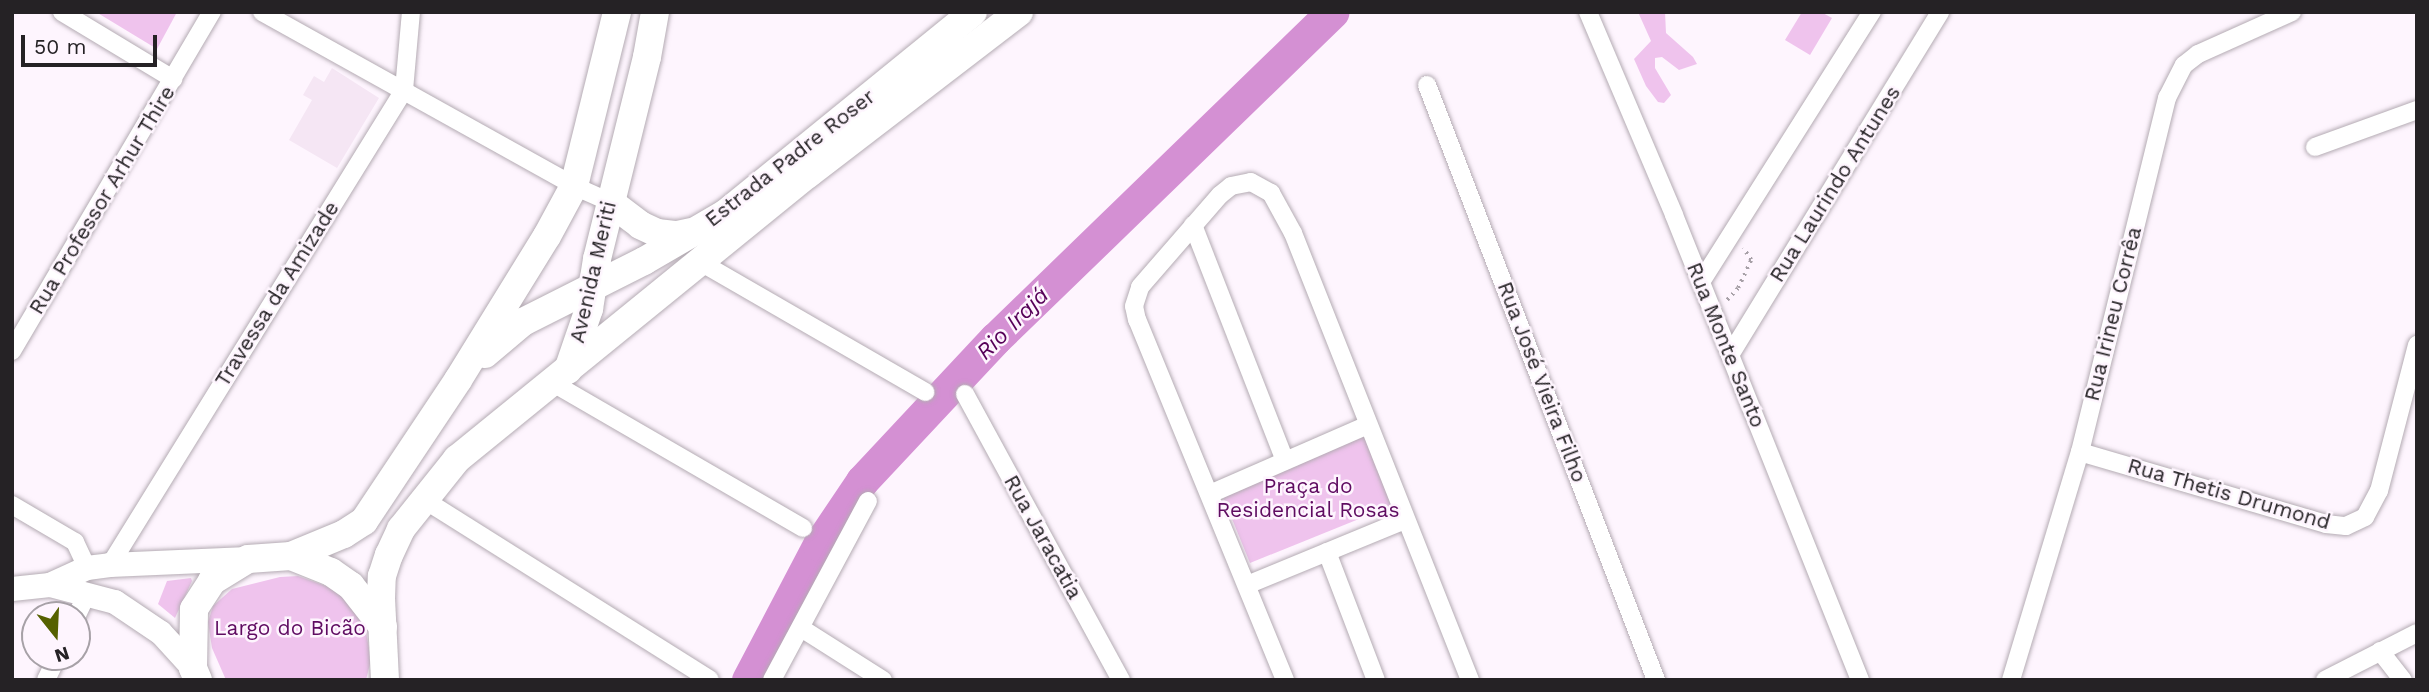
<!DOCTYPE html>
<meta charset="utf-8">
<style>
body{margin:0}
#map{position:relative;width:2429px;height:692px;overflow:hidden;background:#fef5fe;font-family:"Work Sans",sans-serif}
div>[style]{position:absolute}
.built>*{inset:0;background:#f5e6f4}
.green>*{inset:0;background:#efc3ed}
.river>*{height:33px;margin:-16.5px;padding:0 16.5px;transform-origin:16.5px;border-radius:16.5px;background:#d490d3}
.path>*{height:3.5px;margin-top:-1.75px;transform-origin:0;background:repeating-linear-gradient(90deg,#a7a0a7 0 2px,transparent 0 7px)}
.roads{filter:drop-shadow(0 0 2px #b4abb3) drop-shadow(0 0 2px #b4abb3)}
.minor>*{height:18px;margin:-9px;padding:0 9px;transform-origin:9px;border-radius:9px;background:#fff}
.secondary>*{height:24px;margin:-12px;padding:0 12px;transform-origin:12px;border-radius:12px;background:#fff}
.primary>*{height:28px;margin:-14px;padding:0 14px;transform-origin:14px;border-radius:14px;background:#fff}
span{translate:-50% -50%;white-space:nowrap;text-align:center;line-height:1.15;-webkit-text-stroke:5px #fef5fe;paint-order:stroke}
.street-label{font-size:21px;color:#252225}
.park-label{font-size:21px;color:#5f0b61}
.water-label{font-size:23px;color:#560058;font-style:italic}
.frame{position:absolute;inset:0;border:14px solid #252225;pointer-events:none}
.north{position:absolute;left:21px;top:601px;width:70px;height:70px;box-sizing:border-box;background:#fef5fe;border:2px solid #a7a1a7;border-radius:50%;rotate:162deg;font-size:19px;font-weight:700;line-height:28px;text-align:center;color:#252225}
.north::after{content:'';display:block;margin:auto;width:24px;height:32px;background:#566100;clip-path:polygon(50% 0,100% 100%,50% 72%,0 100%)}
.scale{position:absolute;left:21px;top:35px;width:136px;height:32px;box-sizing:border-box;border:4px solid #252225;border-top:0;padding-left:9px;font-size:21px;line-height:24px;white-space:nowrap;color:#252225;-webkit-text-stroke:5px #fef5fe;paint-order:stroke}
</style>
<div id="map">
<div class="built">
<i style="clip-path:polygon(332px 68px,379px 98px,337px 168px,289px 140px,312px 100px,303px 95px,314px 76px,324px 82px)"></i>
</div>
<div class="green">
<i style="clip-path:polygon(96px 12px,177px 12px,157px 49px)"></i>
<i style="clip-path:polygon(1638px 12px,1665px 12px,1666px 33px,1693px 57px,1697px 64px,1679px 70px,1662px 57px,1655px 58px,1655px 68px,1671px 95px,1664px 103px,1658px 102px,1646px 86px,1634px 59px,1651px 41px)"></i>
<i style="clip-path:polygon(1802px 12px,1821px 12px,1832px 18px,1810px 55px,1785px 40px)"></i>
<i style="clip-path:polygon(1368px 434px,1396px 504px,1250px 563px,1221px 492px)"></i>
<i style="clip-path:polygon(298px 576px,337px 590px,364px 621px,371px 660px,366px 680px,226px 680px,212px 648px,208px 622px,213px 606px,232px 589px,280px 577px)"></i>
<i style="clip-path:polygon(191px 578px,192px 581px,175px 618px,158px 604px,167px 581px)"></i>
</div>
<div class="river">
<i style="left:748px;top:680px;width:153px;rotate:-62.3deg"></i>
<i style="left:819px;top:545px;width:77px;rotate:-56.1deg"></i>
<i style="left:862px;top:481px;width:195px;rotate:-46.9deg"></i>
<i style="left:995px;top:339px;width:470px;rotate:-44.1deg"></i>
</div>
<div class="path">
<i style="left:1727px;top:300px;width:16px;rotate:-47deg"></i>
<i style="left:1738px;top:288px;width:31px;rotate:-65deg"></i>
<i style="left:1751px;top:260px;width:14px;rotate:-124deg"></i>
</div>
<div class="roads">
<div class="minor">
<i style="left:62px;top:12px;width:130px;rotate:31.1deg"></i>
<i style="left:262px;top:12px;width:357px;rotate:29.1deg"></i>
<i style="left:574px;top:186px;width:39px;rotate:24deg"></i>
<i style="left:1588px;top:12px;width:220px;rotate:67deg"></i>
<i style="left:1674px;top:215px;width:501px;rotate:68.2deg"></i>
<i style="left:1427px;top:85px;width:638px;rotate:68.95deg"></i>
<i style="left:2315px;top:147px;width:109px;rotate:-19.9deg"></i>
<i style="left:1193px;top:225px;width:253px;rotate:68.7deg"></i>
<i style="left:702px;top:263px;width:258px;rotate:30deg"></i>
<i style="left:1701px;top:282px;width:320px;rotate:-57.7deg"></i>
<i style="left:12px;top:351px;width:394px;rotate:-59.5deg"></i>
<i style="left:1730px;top:355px;width:402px;rotate:-58.5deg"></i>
<i style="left:553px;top:383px;width:289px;rotate:30.1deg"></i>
<i style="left:965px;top:394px;width:326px;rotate:61.4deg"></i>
<i style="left:2080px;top:452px;width:256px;rotate:16.3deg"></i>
<i style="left:2326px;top:524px;width:20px;rotate:6deg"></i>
<i style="left:2346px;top:526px;width:21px;rotate:-25deg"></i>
<i style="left:2365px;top:517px;width:30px;rotate:-62deg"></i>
<i style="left:2379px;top:491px;width:151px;rotate:-75.4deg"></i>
<i style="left:1210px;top:494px;width:172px;rotate:-23.6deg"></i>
<i style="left:423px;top:499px;width:339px;rotate:32.2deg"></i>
<i style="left:12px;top:505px;width:73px;rotate:30.4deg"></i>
<i style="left:75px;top:542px;width:29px;rotate:65deg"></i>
<i style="left:1327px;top:552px;width:137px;rotate:69.1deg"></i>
<i style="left:110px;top:565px;width:559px;rotate:-58.24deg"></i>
<i style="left:404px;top:90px;width:78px;rotate:-84.9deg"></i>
<i style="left:1247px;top:585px;width:171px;rotate:-22.4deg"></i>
<i style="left:77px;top:615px;width:23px;rotate:-65deg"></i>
<i style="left:801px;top:628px;width:97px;rotate:32.4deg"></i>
<i style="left:2380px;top:651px;width:37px;rotate:52deg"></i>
<i style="left:46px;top:680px;width:25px;rotate:-64deg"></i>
<i style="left:772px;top:680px;width:203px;rotate:-61.8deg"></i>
<i style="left:1285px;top:680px;width:389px;rotate:-112.3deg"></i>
<i style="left:1137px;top:320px;width:14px;rotate:-102deg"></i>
<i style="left:1134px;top:306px;width:20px;rotate:-72deg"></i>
<i style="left:1140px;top:287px;width:122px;rotate:-49deg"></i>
<i style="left:1220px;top:195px;width:14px;rotate:-39deg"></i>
<i style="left:1231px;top:186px;width:20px;rotate:-11deg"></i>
<i style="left:1251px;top:182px;width:23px;rotate:29deg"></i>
<i style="left:1271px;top:193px;width:46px;rotate:61.2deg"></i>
<i style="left:1293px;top:233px;width:481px;rotate:68.4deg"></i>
<i style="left:2011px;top:680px;width:238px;rotate:-73.2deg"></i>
<i style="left:2080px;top:452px;width:365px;rotate:-76.2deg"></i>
<i style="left:2167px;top:98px;width:37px;rotate:-63deg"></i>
<i style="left:2184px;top:65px;width:18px;rotate:-38deg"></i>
<i style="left:2198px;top:54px;width:103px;rotate:-24.1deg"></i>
<i style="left:2325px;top:680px;width:103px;rotate:-27.1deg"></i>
</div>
<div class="secondary">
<i style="left:50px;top:585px;width:41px;rotate:-24.7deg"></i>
<i style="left:87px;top:568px;width:23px;rotate:-7deg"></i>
<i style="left:110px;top:565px;width:138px;rotate:-2.5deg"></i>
<i style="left:12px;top:589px;width:38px;rotate:-6deg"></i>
<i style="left:50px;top:585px;width:67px;rotate:14.7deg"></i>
<i style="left:115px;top:602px;width:55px;rotate:34deg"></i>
<i style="left:161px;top:633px;width:47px;rotate:47.6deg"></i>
</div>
<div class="primary">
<i style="left:610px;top:202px;width:38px;rotate:37deg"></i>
<i style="left:640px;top:225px;width:19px;rotate:25deg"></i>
<i style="left:657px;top:233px;width:20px;rotate:6deg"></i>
<i style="left:677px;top:235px;width:14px;rotate:-12deg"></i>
<i style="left:485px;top:354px;width:50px;rotate:-40.1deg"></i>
<i style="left:523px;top:322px;width:136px;rotate:-26.8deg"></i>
<i style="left:644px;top:261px;width:95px;rotate:-30.3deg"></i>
<i style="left:726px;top:213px;width:318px;rotate:-39.1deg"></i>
<i style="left:568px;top:370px;width:65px;rotate:-71deg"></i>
<i style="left:589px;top:309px;width:51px;rotate:-80.9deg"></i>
<i style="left:597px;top:259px;width:208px;rotate:-76.1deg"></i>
<i style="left:647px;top:57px;width:46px;rotate:-79.9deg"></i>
<i style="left:291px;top:556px;width:57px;rotate:-22.5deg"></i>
<i style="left:344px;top:534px;width:24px;rotate:-33deg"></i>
<i style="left:364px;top:521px;width:169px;rotate:-56.3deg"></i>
<i style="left:458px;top:380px;width:169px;rotate:-58.3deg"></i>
<i style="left:547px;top:236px;width:57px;rotate:-61.6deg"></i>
<i style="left:574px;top:186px;width:179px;rotate:-76.1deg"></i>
<i style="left:198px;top:680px;width:13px;rotate:-113deg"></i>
<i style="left:193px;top:668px;width:59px;rotate:-89deg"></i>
<i style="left:194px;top:609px;width:33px;rotate:-57deg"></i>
<i style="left:212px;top:581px;width:42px;rotate:-31.4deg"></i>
<i style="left:248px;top:559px;width:43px;rotate:-4deg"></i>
<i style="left:291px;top:556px;width:43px;rotate:21.8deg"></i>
<i style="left:331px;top:572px;width:24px;rotate:35deg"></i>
<i style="left:351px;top:586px;width:52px;rotate:52deg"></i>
<i style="left:385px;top:680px;width:81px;rotate:-92.8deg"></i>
<i style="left:381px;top:599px;width:23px;rotate:-88deg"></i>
<i style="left:382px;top:576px;width:22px;rotate:-72deg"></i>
<i style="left:389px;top:555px;width:29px;rotate:-65deg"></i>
<i style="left:401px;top:529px;width:90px;rotate:-51.3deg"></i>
<i style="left:457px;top:459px;width:452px;rotate:-39.1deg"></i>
<i style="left:808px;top:174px;width:266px;rotate:-37.5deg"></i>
</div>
</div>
<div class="street-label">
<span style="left:790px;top:158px;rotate:-38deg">Estrada Padre Roser</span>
<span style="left:1835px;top:184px;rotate:-58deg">Rua Laurindo Antunes</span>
<span style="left:102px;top:200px;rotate:-59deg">Rua Professor Arhur Thire</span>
<span style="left:593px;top:272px;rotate:-77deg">Avenida Meriti</span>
<span style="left:277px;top:294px;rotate:-58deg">Travessa da Amizade</span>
<span style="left:2113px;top:314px;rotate:-76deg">Rua Irineu Corrêa</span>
<span style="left:1726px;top:345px;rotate:68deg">Rua Monte Santo</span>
<span style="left:1542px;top:382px;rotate:69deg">Rua José Vieira Filho</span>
<span style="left:2229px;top:494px;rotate:16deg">Rua Thetis Drumond</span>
<span style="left:1043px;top:537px;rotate:61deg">Rua Jaracatia</span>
</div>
<div class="park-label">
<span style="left:1308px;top:498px">Praça do<br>Residencial Rosas</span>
<span style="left:290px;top:628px">Largo do Bicão</span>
</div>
<div class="water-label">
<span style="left:1013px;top:324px;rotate:-45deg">Rio Irajá</span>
</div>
<div class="frame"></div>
<div class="north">N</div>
<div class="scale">50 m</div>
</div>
